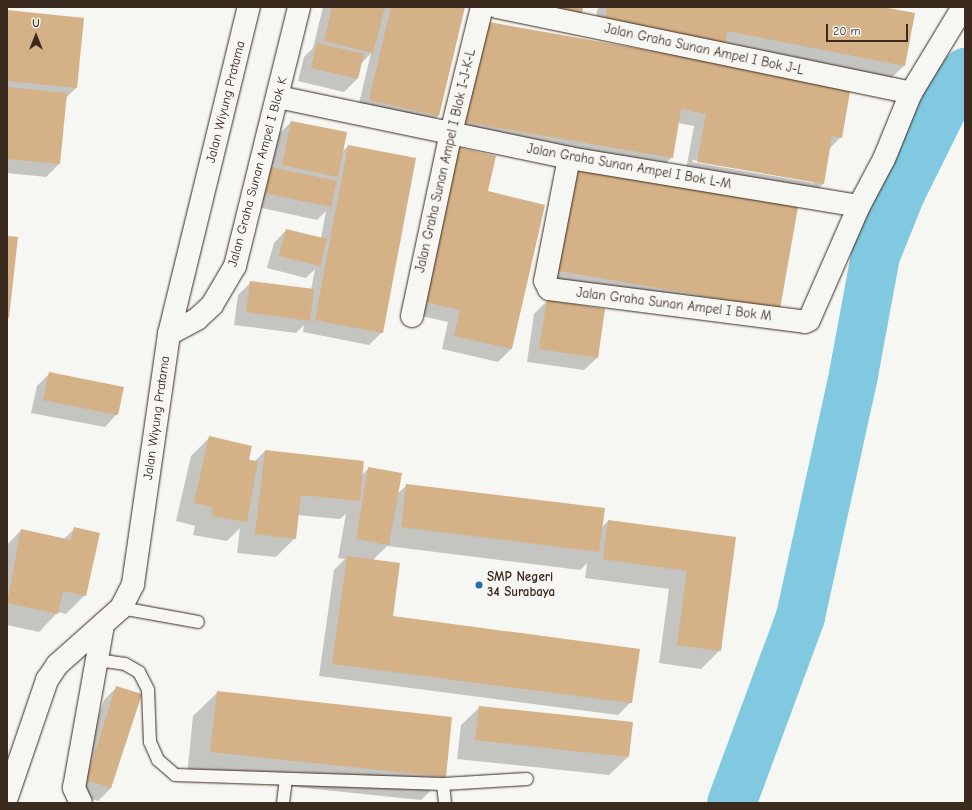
<!DOCTYPE html>
<style>
body{margin:0}
#map{position:relative;width:972px;height:810px;overflow:hidden;background:#f6f6f2;font-family:"Comic Neue",sans-serif}
div>[style]{position:absolute}
.shadow>*{inset:0;background:#0003}
.river>*{height:49px;margin:-24.5px;padding:0 24.5px;transform-origin:24.5px;border-radius:24.5px;background:#80c9e0}
.building>*{inset:0;background:#d4b186}
.roads{filter:drop-shadow(0 0 1px #3b2a1e) drop-shadow(0 0 1px #3b2a1e)}
.service>*{height:12px;margin:-6px;padding:0 6px;transform-origin:6px;border-radius:6px;background:#f6f6f2}
.minor>*{height:22px;margin:-11px;padding:0 11px;transform-origin:11px;border-radius:11px;background:#f6f6f2}
.tertiary>*{height:22px;margin:-11px;padding:0 11px;transform-origin:11px;border-radius:11px;background:#f6f6f2}
.dots>*{width:11px;height:11px;translate:-50% -50%;box-sizing:border-box;border:2px solid #f6f6f2;border-radius:50%}
span{translate:-50% -50%;white-space:nowrap;text-align:center;line-height:1.15;-webkit-text-stroke:3px #f6f6f2;paint-order:stroke}
.street-label{font-size:13px;color:#3b2a1e}
.poi-label{font-size:13px;color:#3b2a1e;font-weight:700}
.left{translate:0 -50%;text-align:left}
.frame{position:absolute;inset:0;border:8px solid #3b2a1e;pointer-events:none}
.north{position:absolute;left:16px;top:16px;width:40px;height:40px;-webkit-text-stroke:3px #f6f6f2;paint-order:stroke;rotate:0deg;font-size:11px;font-weight:700;line-height:16px;text-align:center;color:#3b2a1e}
.north::after{content:'';display:block;margin:auto;width:14px;height:18px;background:#3b2a1e;clip-path:polygon(50% 0,100% 100%,50% 72%,0 100%)}
.scale{position:absolute;left:826px;top:24px;width:82px;height:18px;box-sizing:border-box;border:2px solid #3b2a1e;border-top:0;padding-left:5px;font-size:12px;line-height:14px;white-space:nowrap;color:#3b2a1e;-webkit-text-stroke:3px #f6f6f2;paint-order:stroke}
</style>
<div id="map">
<div class="shadow">
<i style="clip-path:polygon(323px 7px,464px 7px,438px 116px,426px 128px,357px 112px,371px 53px,361px 64px,357px 79px,344px 92px,298px 81px,304px 57px,313px 48px)"></i>
<i style="clip-path:polygon(598px 7px,878px 7px,904px 66px,891px 78px,593px 33px)"></i>
<i style="clip-path:polygon(7px 11px,76px 88px,65px 99px,59px 164px,46px 177px,7px 173px)"></i>
<i style="clip-path:polygon(evenodd,471px 35px,841px 137px,829px 149px,823px 184px,810px 196px,685px 175px,694px 126px,678px 123px,672px 157px,659px 170px,453px 134px,471px 35px,693px 160px,814px 181px,814px 183px,692px 162px,693px 160px)"></i>
<i style="clip-path:polygon(291px 122px,342px 152px,348px 146px,382px 332px,369px 345px,303px 332px,304px 325px,296px 333px,234px 325px,238px 295px,251px 282px,311px 290px,315px 269px,306px 278px,267px 268px,274px 243px,286px 230px,321px 238px,326px 211px,317px 220px,248px 205px,271px 168px,278px 135px)"></i>
<i style="clip-path:polygon(562px 183px,779px 308px,547px 284px)"></i>
<i style="clip-path:polygon(486px 192px,544px 205px,511px 349px,498px 362px,442px 349px,448px 322px,404px 312px)"></i>
<i style="clip-path:polygon(547px 301px,597px 358px,584px 370px,527px 362px,534px 314px)"></i>
<i style="clip-path:polygon(50px 373px,117px 414px,105px 427px,31px 413px,37px 386px)"></i>
<i style="clip-path:polygon(210px 437px,254px 462px,265px 451px,361px 476px,369px 468px,397px 494px,407px 485px,601px 528px,608px 521px,735px 538px,720px 650px,701px 669px,659px 663px,669px 589px,585px 578px,587px 563px,580px 570px,387px 546px,372px 561px,392px 617px,631px 702px,618px 715px,319px 676px,334px 570px,345px 559px,338px 558px,346px 514px,340px 519px,297px 515px,295px 538px,276px 557px,237px 553px,240px 528px,227px 541px,193px 535px,195px 526px,176px 521px,191px 456px)"></i>
<i style="clip-path:polygon(74px 529px,85px 595px,66px 614px,58px 612px,39px 632px,7px 625px,7px 545px,21px 530px,64px 539px)"></i>
<i style="clip-path:polygon(117px 687px,141px 694px,111px 788px,98px 801px,74px 793px,104px 700px)"></i>
<i style="clip-path:polygon(217px 693px,445px 777px,421px 800px,187px 776px,193px 716px)"></i>
<i style="clip-path:polygon(480px 707px,628px 757px,609px 775px,457px 759px,461px 725px)"></i>
</div>
<div class="river">
<i style="left:731px;top:803px;width:199px;rotate:-69.7deg"></i>
<i style="left:800px;top:616px;width:248px;rotate:-77.6deg"></i>
<i style="left:853px;top:374px;width:121px;rotate:-79.5deg"></i>
<i style="left:875px;top:255px;width:67px;rotate:-68deg"></i>
<i style="left:900px;top:193px;width:117px;rotate:-63.7deg"></i>
<i style="left:952px;top:88px;width:21px;rotate:-51deg"></i>
</div>
<div class="building">
<i style="clip-path:polygon(332px 7px,385px 7px,373px 53px,324px 41px)"></i>
<i style="clip-path:polygon(391px 7px,465px 7px,439px 116px,369px 100px)"></i>
<i style="clip-path:polygon(541px 7px,583px 7px,582px 15px)"></i>
<i style="clip-path:polygon(607px 7px,883px 7px,915px 13px,905px 66px,727px 31px,725px 43px,605px 20px)"></i>
<i style="clip-path:polygon(7px 10px,84px 18px,77px 88px,7px 81px)"></i>
<i style="clip-path:polygon(483px 21px,851px 86px,842px 138px,832px 136px,824px 184px,697px 162px,706px 114px,681px 109px,673px 158px,465px 122px)"></i>
<i style="clip-path:polygon(317px 43px,364px 54px,358px 79px,311px 68px)"></i>
<i style="clip-path:polygon(7px 87px,67px 93px,60px 164px,7px 159px)"></i>
<i style="clip-path:polygon(291px 121px,347px 132px,338px 177px,282px 165px)"></i>
<i style="clip-path:polygon(348px 145px,416px 158px,383px 333px,315px 320px)"></i>
<i style="clip-path:polygon(452px 146px,496px 156px,488px 191px,545px 205px,512px 349px,454px 336px,460px 310px,416px 300px)"></i>
<i style="clip-path:polygon(266px 166px,337px 181px,331px 207px,260px 192px)"></i>
<i style="clip-path:polygon(575px 169px,798px 207px,780px 309px,559px 271px)"></i>
<i style="clip-path:polygon(286px 229px,327px 239px,320px 266px,279px 256px)"></i>
<i style="clip-path:polygon(7px 236px,18px 237px,9px 318px,7px 318px)"></i>
<i style="clip-path:polygon(250px 281px,314px 289px,310px 321px,246px 312px)"></i>
<i style="clip-path:polygon(547px 300px,605px 309px,598px 358px,539px 349px)"></i>
<i style="clip-path:polygon(49px 372px,124px 387px,118px 415px,43px 400px)"></i>
<i style="clip-path:polygon(209px 436px,252px 446px,249px 460px,258px 461px,247px 522px,212px 516px,213px 507px,194px 503px)"></i>
<i style="clip-path:polygon(265px 450px,364px 461px,360px 501px,301px 495px,296px 539px,255px 534px)"></i>
<i style="clip-path:polygon(368px 467px,402px 473px,389px 545px,356px 539px)"></i>
<i style="clip-path:polygon(406px 484px,605px 508px,599px 552px,401px 527px)"></i>
<i style="clip-path:polygon(608px 520px,736px 537px,721px 651px,677px 645px,687px 571px,603px 559px)"></i>
<i style="clip-path:polygon(74px 527px,100px 533px,86px 596px,63px 591px,58px 614px,7px 603px,21px 529px,71px 540px)"></i>
<i style="clip-path:polygon(347px 556px,400px 563px,393px 616px,640px 649px,632px 703px,332px 664px)"></i>
<i style="clip-path:polygon(116px 686px,142px 694px,111px 788px,86px 780px)"></i>
<i style="clip-path:polygon(217px 691px,452px 717px,446px 777px,210px 752px)"></i>
<i style="clip-path:polygon(479px 706px,633px 722px,629px 757px,475px 740px)"></i>
</div>
<div class="roads">
<div class="service">
<i style="left:121px;top:608px;width:78px;rotate:10.3deg"></i>
<i style="left:97px;top:660px;width:28px;rotate:8deg"></i>
<i style="left:125px;top:664px;width:16px;rotate:30deg"></i>
<i style="left:139px;top:672px;width:20px;rotate:63deg"></i>
<i style="left:148px;top:690px;width:52px;rotate:87.8deg"></i>
<i style="left:150px;top:742px;width:20px;rotate:66deg"></i>
<i style="left:158px;top:760px;width:23px;rotate:41deg"></i>
<i style="left:175px;top:775px;width:268px;rotate:1.9deg"></i>
<i style="left:443px;top:784px;width:84px;rotate:-3.4deg"></i>
<i style="left:443px;top:784px;width:19px;rotate:84deg"></i>
<i style="left:283px;top:803px;width:24px;rotate:-83deg"></i>
</div>
<div class="minor">
<i style="left:497px;top:7px;width:423px;rotate:11.7deg"></i>
<i style="left:278px;top:97px;width:297px;rotate:11.8deg"></i>
<i style="left:569px;top:158px;width:294px;rotate:9.4deg"></i>
<i style="left:859px;top:206px;width:53px;rotate:-62deg"></i>
<i style="left:884px;top:159px;width:71px;rotate:-67.8deg"></i>
<i style="left:911px;top:93px;width:100px;rotate:-58.8deg"></i>
<i style="left:569px;top:158px;width:125px;rotate:101deg"></i>
<i style="left:545px;top:281px;width:9px;rotate:63deg"></i>
<i style="left:549px;top:289px;width:258px;rotate:7.3deg"></i>
<i style="left:805px;top:322px;width:4px;rotate:-27deg"></i>
<i style="left:809px;top:320px;width:124px;rotate:-66.3deg"></i>
<i style="left:412px;top:316px;width:187px;rotate:-78deg"></i>
<i style="left:451px;top:133px;width:130px;rotate:-76.2deg"></i>
<i style="left:169px;top:334px;width:32px;rotate:-28deg"></i>
<i style="left:197px;top:319px;width:21px;rotate:-43deg"></i>
<i style="left:212px;top:305px;width:45px;rotate:-59.5deg"></i>
<i style="left:235px;top:266px;width:267px;rotate:-76.1deg"></i>
<i style="left:81px;top:803px;width:17px;rotate:-115deg"></i>
<i style="left:74px;top:788px;width:166px;rotate:-79.9deg"></i>
</div>
<div class="tertiary">
<i style="left:7px;top:797px;width:124px;rotate:-71.1deg"></i>
<i style="left:47px;top:680px;width:18px;rotate:-56deg"></i>
<i style="left:57px;top:665px;width:86px;rotate:-41.7deg"></i>
<i style="left:121px;top:608px;width:27px;rotate:-63deg"></i>
<i style="left:133px;top:584px;width:253px;rotate:-81.8deg"></i>
<i style="left:169px;top:334px;width:337px;rotate:-76.3deg"></i>
</div>
</div>
<div class="dots">
<i style="left:479px;top:585px;background:#1f6fb2"></i>
</div>
<div class="street-label">
<span style="left:704px;top:50px;rotate:12deg">Jalan Graha Sunan Ampel I Bok J-L</span>
<span style="left:226px;top:102px;rotate:-76deg">Jalan Wiyung Pratama</span>
<span style="left:446px;top:161px;rotate:-77deg">Jalan Graha Sunan Ampel I Blok I-J-K-L</span>
<span style="left:629px;top:167px;rotate:10deg">Jalan Graha Sunan Ampel I Bok L-M</span>
<span style="left:258px;top:172px;rotate:-75deg">Jalan Graha Sunan Ampel I Blok K</span>
<span style="left:674px;top:305px;rotate:7deg">Jalan Graha Sunan Ampel I Bok M</span>
<span style="left:157px;top:418px;rotate:-82deg">Jalan Wiyung Pratama</span>
</div>
<div class="poi-label">
<span class="left" style="left:487px;top:585px">SMP Negeri<br>34 Surabaya</span>
</div>
<div class="frame"></div>
<div class="north">U</div>
<div class="scale">20 m</div>
</div>
